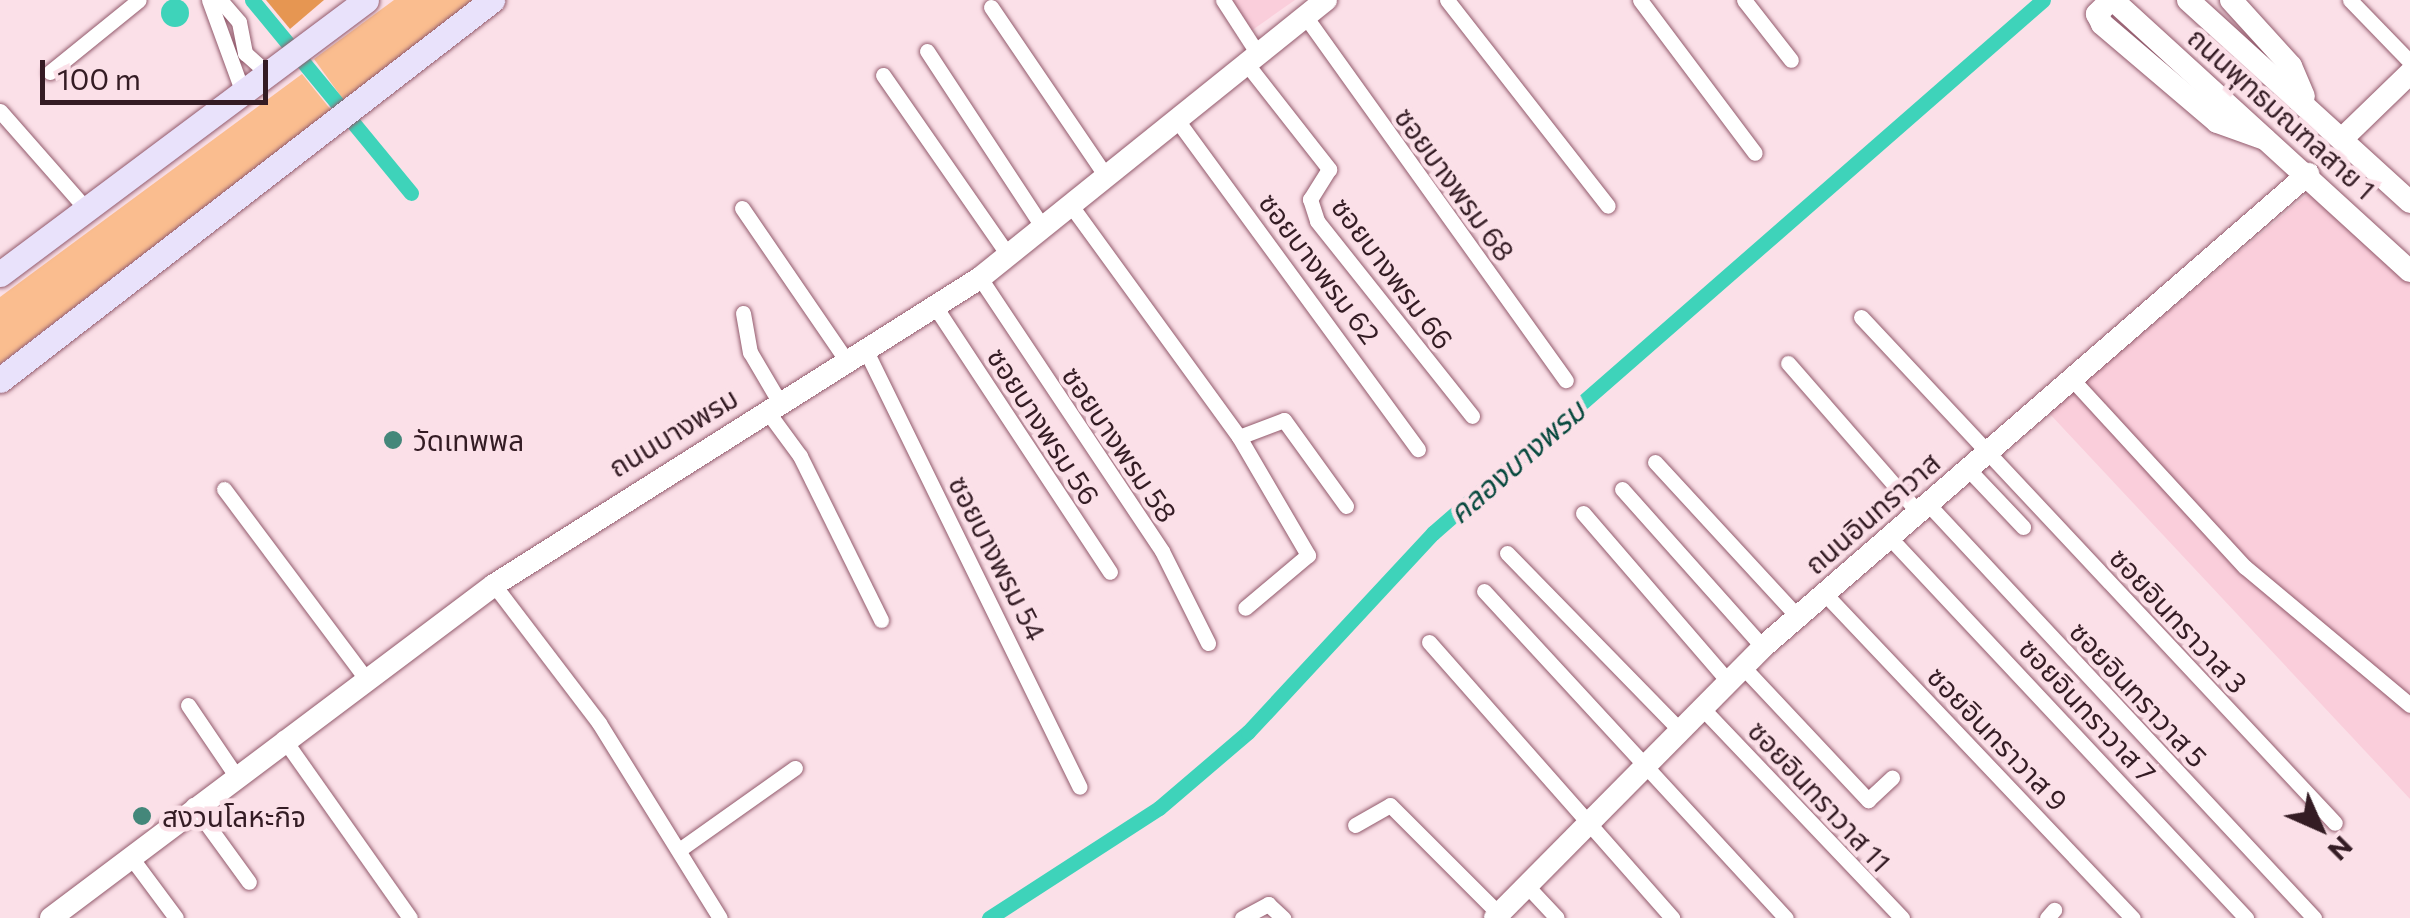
<!DOCTYPE html>
<meta charset="utf-8">
<style>
body{margin:0}
#map{position:relative;width:2410px;height:918px;overflow:hidden;background:#fbe0e8;font-family:Commissioner,"Noto Sans Thai",sans-serif}
div>[style]{position:absolute}
.built>*{inset:0;background:#facedb}
.green>*{inset:0;background:#fabd8f}
.forest>*{inset:0;background:#e69652}
.water>*{inset:0;background:#3ed3ba}
.round{border-radius:50%}
.canal>*{height:15px;margin:-7.5px;padding:0 7.5px;transform-origin:7.5px;border-radius:7.5px;background:#3ed3ba}
.roads{filter:drop-shadow(0 0 2px #925a6c) drop-shadow(0 0 2px #925a6c)}
.street>*{height:15px;margin:-7.5px;padding:0 7.5px;transform-origin:7.5px;border-radius:7.5px;background:#fff}
.secondary>*{height:22px;margin:-11px;padding:0 11px;transform-origin:11px;border-radius:11px;background:#fff}
.primary>*{height:25px;margin:-12.5px;padding:0 12.5px;transform-origin:12.5px;border-radius:12.5px;background:#e9e2fb}
.dots>*{width:28px;height:28px;translate:-50% -50%;box-sizing:border-box;border:5px solid #fbe0e8;border-radius:50%}
span{translate:-50% -50%;white-space:nowrap;text-align:center;line-height:1.15;-webkit-text-stroke:9px #fbe0e8;paint-order:stroke}
.street-label{font-size:28px;color:#341c24}
.poi-label{font-size:28px;color:#341c24}
.left{translate:0 -50%;text-align:left}
.water-label{font-size:30px;color:#07493e;font-style:italic}
.north{position:absolute;left:2270px;top:778px;width:100px;height:100px;-webkit-text-stroke:8px #fbe0e8;paint-order:stroke;rotate:135deg;font-size:28px;font-weight:700;line-height:40px;text-align:center;color:#341c24}
.north::after{content:'';display:block;margin:auto;width:35px;height:45px;background:#341c24;clip-path:polygon(50% 0,100% 100%,50% 72%,0 100%)}
.scale{position:absolute;left:40px;top:60px;width:228px;height:45px;box-sizing:border-box;border:5px solid #341c24;border-top:0;padding-left:12px;font-size:30px;line-height:35px;white-space:nowrap;color:#341c24;-webkit-text-stroke:8px #fbe0e8;paint-order:stroke}
</style>
<div id="map">
<div class="built">
<i style="clip-path:polygon(1230px 0,1295px 0,1251px 31px)"></i>
<i style="clip-path:polygon(2313px 190px,2410px 283px,2410px 799px,2048px 412px)"></i>
</div>
<div class="green">
<i style="clip-path:polygon(394px 0,477px 0,345px 102px,314px 59px)"></i>
<i style="clip-path:polygon(302px 74px,331px 110px,0 364px,0 297px)"></i>
</div>
<div class="forest">
<i style="clip-path:polygon(266px 0,324px 0,290px 29px)"></i>
</div>
<div class="water">
<i class="round" style="left:161px;top:-1px;width:28px;height:28px"></i>
</div>
<div class="canal">
<i style="left:252px;top:0;width:250px;rotate:50.5deg"></i>
<i style="left:989px;top:918px;width:202px;rotate:-32.9deg"></i>
<i style="left:1159px;top:808px;width:117px;rotate:-40.5deg"></i>
<i style="left:1248px;top:732px;width:272px;rotate:-47.1deg"></i>
<i style="left:1433px;top:533px;width:810px;rotate:-41.15deg"></i>
</div>
<div class="roads">
<div class="street">
<i style="left:209px;top:0;width:99px;rotate:69.9deg"></i>
<i style="left:220px;top:0;width:29px;rotate:49deg"></i>
<i style="left:239px;top:22px;width:32px;rotate:79deg"></i>
<i style="left:245px;top:53px;width:31px;rotate:42deg"></i>
<i style="left:1223px;top:0;width:64px;rotate:57.1deg"></i>
<i style="left:1447px;top:0;width:261px;rotate:52deg"></i>
<i style="left:1640px;top:0;width:191px;rotate:53.1deg"></i>
<i style="left:1744px;top:0;width:76px;rotate:51.9deg"></i>
<i style="left:2350px;top:0;width:86px;rotate:45.9deg"></i>
<i style="left:991px;top:7px;width:207px;rotate:55.8deg"></i>
<i style="left:1305px;top:16px;width:448px;rotate:54.4deg"></i>
<i style="left:927px;top:51px;width:213px;rotate:56.7deg"></i>
<i style="left:1246px;top:63px;width:135px;rotate:51.9deg"></i>
<i style="left:1329px;top:169px;width:36px;rotate:122deg"></i>
<i style="left:1310px;top:199px;width:23px;rotate:72deg"></i>
<i style="left:1317px;top:221px;width:249px;rotate:51.5deg"></i>
<i style="left:50px;top:72px;width:114px;rotate:-39deg"></i>
<i style="left:883px;top:75px;width:221px;rotate:55.2deg"></i>
<i style="left:0;top:111px;width:130px;rotate:48.7deg"></i>
<i style="left:1177px;top:120px;width:408px;rotate:53.8deg"></i>
<i style="left:1072px;top:207px;width:284px;rotate:54deg"></i>
<i style="left:1239px;top:437px;width:48px;rotate:-20.7deg"></i>
<i style="left:1284px;top:420px;width:106px;rotate:54.2deg"></i>
<i style="left:742px;top:208px;width:188px;rotate:55.6deg"></i>
<i style="left:980px;top:278px;width:328px;rotate:56.3deg"></i>
<i style="left:1162px;top:551px;width:103px;rotate:63.4deg"></i>
<i style="left:936px;top:308px;width:316px;rotate:56.6deg"></i>
<i style="left:743px;top:313px;width:40px;rotate:80deg"></i>
<i style="left:750px;top:352px;width:59px;rotate:59.5deg"></i>
<i style="left:1861px;top:317px;width:693px;rotate:46.87deg"></i>
<i style="left:867px;top:353px;width:483px;rotate:63.9deg"></i>
<i style="left:1788px;top:363px;width:199px;rotate:48.9deg"></i>
<i style="left:2070px;top:377px;width:258px;rotate:47.4deg"></i>
<i style="left:2245px;top:567px;width:215px;rotate:39.9deg"></i>
<i style="left:767px;top:411px;width:56px;rotate:53.7deg"></i>
<i style="left:800px;top:456px;width:183px;rotate:63.7deg"></i>
<i style="left:1239px;top:437px;width:137px;rotate:59.7deg"></i>
<i style="left:1308px;top:555px;width:82px;rotate:139.9deg"></i>
<i style="left:1655px;top:462px;width:211px;rotate:47.3deg"></i>
<i style="left:1968px;top:469px;width:80px;rotate:46.5deg"></i>
<i style="left:224px;top:489px;width:234px;rotate:53.2deg"></i>
<i style="left:1622px;top:489px;width:212px;rotate:48.3deg"></i>
<i style="left:1928px;top:504px;width:566px;rotate:47deg"></i>
<i style="left:1583px;top:513px;width:222px;rotate:49.2deg"></i>
<i style="left:1890px;top:538px;width:521px;rotate:46.87deg"></i>
<i style="left:1507px;top:553px;width:248px;rotate:45.7deg"></i>
<i style="left:494px;top:585px;width:173px;rotate:52.7deg"></i>
<i style="left:599px;top:723px;width:229px;rotate:58.2deg"></i>
<i style="left:1484px;top:591px;width:445px;rotate:47.3deg"></i>
<i style="left:1825px;top:594px;width:447px;rotate:46.5deg"></i>
<i style="left:1429px;top:642px;width:368px;rotate:48.6deg"></i>
<i style="left:1743px;top:667px;width:183px;rotate:46.8deg"></i>
<i style="left:1868px;top:800px;width:33px;rotate:-43deg"></i>
<i style="left:188px;top:705px;width:82px;rotate:55.9deg"></i>
<i style="left:1702px;top:708px;width:290px;rotate:46.4deg"></i>
<i style="left:283px;top:738px;width:220px;rotate:54.8deg"></i>
<i style="left:193px;top:805px;width:95px;rotate:54deg"></i>
<i style="left:1355px;top:825px;width:40px;rotate:-29.7deg"></i>
<i style="left:1390px;top:805px;width:154px;rotate:45deg"></i>
<i style="left:679px;top:850px;width:142px;rotate:-35.3deg"></i>
<i style="left:130px;top:856px;width:77px;rotate:53.4deg"></i>
<i style="left:1528px;top:887px;width:42px;rotate:46.9deg"></i>
<i style="left:1242px;top:918px;width:30px;rotate:-28deg"></i>
<i style="left:1268px;top:904px;width:21px;rotate:43deg"></i>
<i style="left:2047px;top:918px;width:11px;rotate:-49deg"></i>
</div>
<div class="secondary">
<i style="left:2111px;top:0;width:20px;rotate:135deg"></i>
<i style="left:2097px;top:14px;width:11px;rotate:63deg"></i>
<i style="left:2102px;top:24px;width:151px;rotate:40.4deg"></i>
<i style="left:2217px;top:122px;width:51px;rotate:19.5deg"></i>
<i style="left:2113px;top:0;width:402px;rotate:42.4deg"></i>
<i style="left:2188px;top:0;width:300px;rotate:42.3deg"></i>
<i style="left:2231px;top:0;width:89px;rotate:47.7deg"></i>
<i style="left:2291px;top:66px;width:33px;rotate:67deg"></i>
<i style="left:2344px;top:137px;width:92px;rotate:-44.1deg"></i>
<i style="left:51px;top:918px;width:554px;rotate:-36.93deg"></i>
<i style="left:494px;top:585px;width:575px;rotate:-32.28deg"></i>
<i style="left:980px;top:278px;width:444px;rotate:-38.8deg"></i>
<i style="left:1495px;top:918px;width:381px;rotate:-45.3deg"></i>
<i style="left:1763px;top:647px;width:722px;rotate:-40.95deg"></i>
</div>
<div class="primary">
<i style="left:0;top:274px;width:457px;rotate:-36.8deg"></i>
<i style="left:0;top:380px;width:622px;rotate:-37.68deg"></i>
</div>
</div>
<div class="dots">
<i style="left:393px;top:440px;background:#44877a"></i>
<i style="left:142px;top:816px;background:#44877a"></i>
</div>
<div class="street-label">
<span style="left:2282px;top:113px;rotate:42deg">ถนนพุทธมณฑลสาย 1</span>
<span style="left:1455px;top:184px;rotate:54deg">ซอยบางพรม 68</span>
<span style="left:1320px;top:268px;rotate:53deg">ซอยบางพรม 62</span>
<span style="left:1393px;top:273px;rotate:53deg">ซอยบางพรม 66</span>
<span style="left:1044px;top:426px;rotate:57deg">ซอยบางพรม 56</span>
<span style="left:673px;top:432px;rotate:-31deg">ถนนบางพรม</span>
<span style="left:1120px;top:444px;rotate:56deg">ซอยบางพรม 58</span>
<span style="left:1872px;top:513px;rotate:-41deg">ถนนอินทราวาส</span>
<span style="left:998px;top:558px;rotate:63deg">ซอยบางพรม 54</span>
<span style="left:2179px;top:620px;rotate:47deg">ซอยอินทราวาส 3</span>
<span style="left:2139px;top:694px;rotate:47deg">ซอยอินทราวาส 5</span>
<span style="left:2088px;top:710px;rotate:47deg">ซอยอินทราวาส 7</span>
<span style="left:1998px;top:738px;rotate:46deg">ซอยอินทราวาส 9</span>
<span style="left:1820px;top:796px;rotate:47deg">ซอยอินทราวาส 11</span>
</div>
<div class="poi-label">
<span class="left" style="left:413px;top:440px">วัดเทพพล</span>
<span class="left" style="left:162px;top:816px">สงวนโลหะกิจ</span>
</div>
<div class="water-label">
<span style="left:1516px;top:461px;rotate:-41deg">คลองบางพรม</span>
</div>
<div class="north">N</div>
<div class="scale">100 m</div>
</div>
